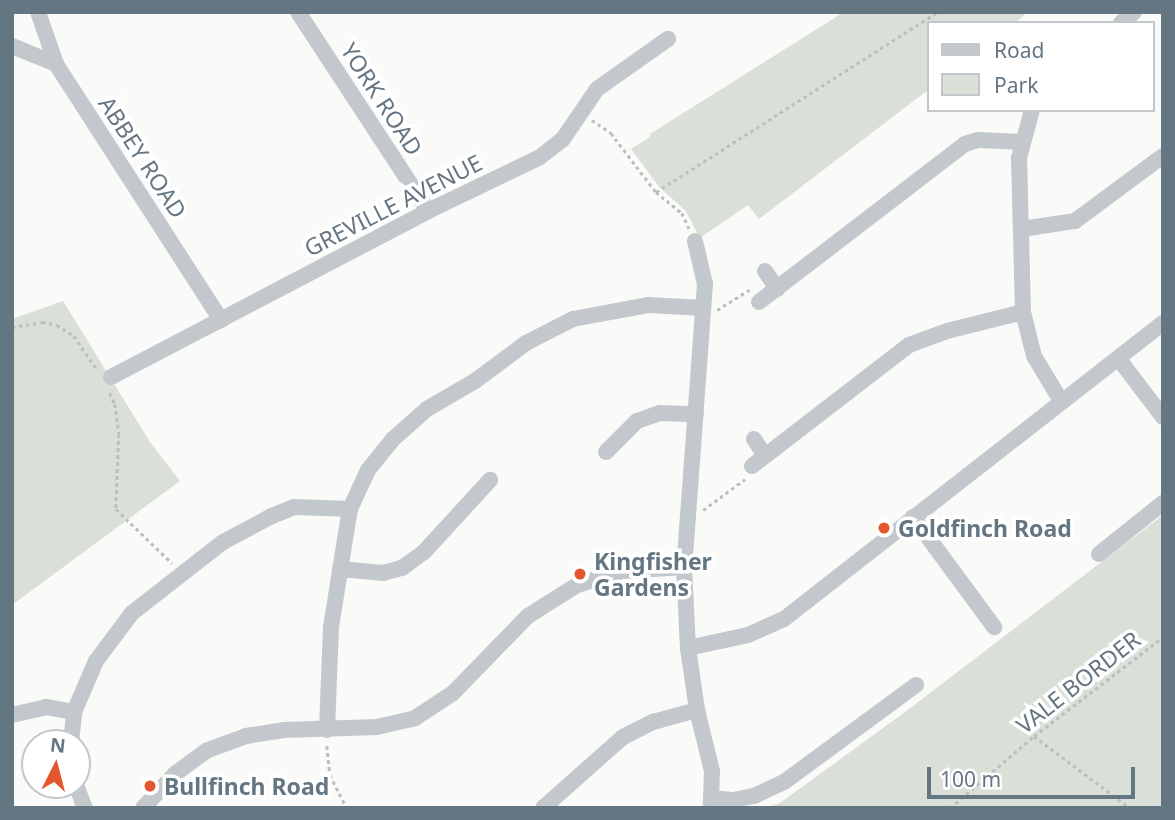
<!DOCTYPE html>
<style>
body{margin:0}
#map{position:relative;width:1175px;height:820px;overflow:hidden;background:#fafaf8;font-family:"Noto Sans",sans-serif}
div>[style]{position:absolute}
.green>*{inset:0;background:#dadfd7}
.path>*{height:2.5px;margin-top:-1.25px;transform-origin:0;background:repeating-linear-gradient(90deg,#bbbfc2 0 3.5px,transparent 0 7px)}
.minor>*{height:16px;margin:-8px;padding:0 8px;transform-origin:8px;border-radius:8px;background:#c3c8cc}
.dots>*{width:19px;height:19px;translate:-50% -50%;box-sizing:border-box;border:4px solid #fff;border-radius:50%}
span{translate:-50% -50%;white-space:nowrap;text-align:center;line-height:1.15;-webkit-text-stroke:7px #fff;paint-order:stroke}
.street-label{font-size:23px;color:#657683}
.poi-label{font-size:23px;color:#657683;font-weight:700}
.left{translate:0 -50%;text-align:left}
.frame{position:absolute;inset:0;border:14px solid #657683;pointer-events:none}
.legend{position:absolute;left:927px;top:21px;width:228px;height:91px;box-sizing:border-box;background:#fff;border:2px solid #c1c8cd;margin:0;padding:9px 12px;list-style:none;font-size:21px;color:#657683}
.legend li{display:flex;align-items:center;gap:14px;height:35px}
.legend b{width:35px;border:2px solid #c1c8cd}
.north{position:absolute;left:21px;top:729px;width:70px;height:70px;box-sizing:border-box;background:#fff;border:2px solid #c1c8cd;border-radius:50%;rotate:6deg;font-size:19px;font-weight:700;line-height:28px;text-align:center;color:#657683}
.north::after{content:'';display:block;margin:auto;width:24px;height:32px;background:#e4572e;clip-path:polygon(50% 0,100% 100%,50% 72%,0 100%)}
.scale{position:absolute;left:927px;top:767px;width:208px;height:32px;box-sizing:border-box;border:4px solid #657683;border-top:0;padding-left:9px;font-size:21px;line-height:24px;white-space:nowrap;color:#657683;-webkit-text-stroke:5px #fff;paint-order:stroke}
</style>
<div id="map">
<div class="green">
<i style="clip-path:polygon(844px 12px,1028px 12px,1015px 23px,928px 23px,928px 90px,759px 219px,748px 205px,700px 238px,685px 210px,660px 188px,631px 149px,650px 137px,650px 134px)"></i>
<i style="clip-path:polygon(63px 301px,150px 442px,180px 481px,12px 605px,12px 319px)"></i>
<i style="clip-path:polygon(1163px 515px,1163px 808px,766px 808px,780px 803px,905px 712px)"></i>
</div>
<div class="path">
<i style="left:592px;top:120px;width:23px;rotate:34deg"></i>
<i style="left:611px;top:133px;width:74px;rotate:52.7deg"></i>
<i style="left:656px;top:192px;width:33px;rotate:39deg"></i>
<i style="left:682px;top:213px;width:17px;rotate:65deg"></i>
<i style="left:656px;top:192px;width:334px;rotate:-32.6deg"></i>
<i style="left:717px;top:310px;width:39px;rotate:-32deg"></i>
<i style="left:12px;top:327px;width:30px;rotate:-9deg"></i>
<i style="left:42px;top:322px;width:15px;rotate:11deg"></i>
<i style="left:57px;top:325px;width:20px;rotate:33deg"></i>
<i style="left:74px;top:336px;width:42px;rotate:55.6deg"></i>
<i style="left:110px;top:393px;width:12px;rotate:66deg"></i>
<i style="left:115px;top:404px;width:30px;rotate:82deg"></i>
<i style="left:119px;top:434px;width:75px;rotate:92.3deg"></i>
<i style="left:116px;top:509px;width:78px;rotate:44deg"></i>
<i style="left:703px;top:510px;width:52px;rotate:-36.4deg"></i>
<i style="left:1034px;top:736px;width:120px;rotate:36.9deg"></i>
<i style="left:327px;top:746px;width:29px;rotate:84deg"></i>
<i style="left:330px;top:775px;width:37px;rotate:63deg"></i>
<i style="left:950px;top:808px;width:111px;rotate:-40.6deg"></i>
<i style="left:1034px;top:736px;width:163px;rotate:-37.5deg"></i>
</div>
<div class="minor">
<i style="left:38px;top:12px;width:55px;rotate:70.9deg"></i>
<i style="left:56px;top:64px;width:305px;rotate:57.2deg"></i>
<i style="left:298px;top:12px;width:238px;rotate:56.8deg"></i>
<i style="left:1121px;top:23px;width:17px;rotate:-40deg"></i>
<i style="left:12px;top:46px;width:48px;rotate:22.2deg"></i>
<i style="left:1032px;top:110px;width:50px;rotate:105.2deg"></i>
<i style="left:1019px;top:158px;width:154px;rotate:88.5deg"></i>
<i style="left:1023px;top:312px;width:45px;rotate:76deg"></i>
<i style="left:1034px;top:356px;width:52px;rotate:59deg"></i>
<i style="left:1022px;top:229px;width:54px;rotate:-8.6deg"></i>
<i style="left:1075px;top:221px;width:109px;rotate:-36.5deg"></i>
<i style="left:695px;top:241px;width:44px;rotate:76.9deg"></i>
<i style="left:705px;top:284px;width:284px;rotate:94.2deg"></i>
<i style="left:684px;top:567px;width:81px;rotate:87.2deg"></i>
<i style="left:688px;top:648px;width:63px;rotate:81.7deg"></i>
<i style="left:697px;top:710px;width:63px;rotate:76.2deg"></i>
<i style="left:712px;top:771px;width:37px;rotate:92deg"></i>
<i style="left:765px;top:271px;width:22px;rotate:56deg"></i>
<i style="left:759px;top:302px;width:260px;rotate:-37.5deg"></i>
<i style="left:965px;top:144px;width:14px;rotate:-17deg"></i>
<i style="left:978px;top:140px;width:44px;rotate:2.6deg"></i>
<i style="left:1118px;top:358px;width:74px;rotate:52.7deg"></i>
<i style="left:111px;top:377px;width:358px;rotate:-27.6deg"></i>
<i style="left:428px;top:211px;width:124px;rotate:-25.7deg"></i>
<i style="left:540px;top:157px;width:29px;rotate:-38deg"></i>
<i style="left:563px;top:139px;width:60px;rotate:-55.8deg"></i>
<i style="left:597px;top:89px;width:87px;rotate:-35.2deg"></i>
<i style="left:754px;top:439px;width:20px;rotate:57deg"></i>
<i style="left:606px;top:452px;width:44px;rotate:-45deg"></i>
<i style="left:637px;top:421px;width:24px;rotate:-19deg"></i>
<i style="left:660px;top:413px;width:36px;rotate:2deg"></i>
<i style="left:752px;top:466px;width:198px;rotate:-37.6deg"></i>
<i style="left:909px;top:345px;width:40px;rotate:-20.2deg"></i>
<i style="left:947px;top:331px;width:78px;rotate:-14deg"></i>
<i style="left:913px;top:517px;width:137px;rotate:53.6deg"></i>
<i style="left:1099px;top:554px;width:82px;rotate:-38.6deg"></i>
<i style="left:340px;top:569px;width:43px;rotate:5.3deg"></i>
<i style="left:383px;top:573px;width:20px;rotate:-15deg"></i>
<i style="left:402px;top:568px;width:27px;rotate:-36deg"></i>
<i style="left:424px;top:552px;width:98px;rotate:-47.5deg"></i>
<i style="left:688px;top:648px;width:61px;rotate:-12.2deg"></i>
<i style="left:748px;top:635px;width:39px;rotate:-24deg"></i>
<i style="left:784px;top:619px;width:481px;rotate:-38deg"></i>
<i style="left:12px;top:715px;width:35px;rotate:-13deg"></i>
<i style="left:46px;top:707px;width:28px;rotate:10deg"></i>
<i style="left:327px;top:730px;width:103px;rotate:-87.8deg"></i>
<i style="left:331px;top:627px;width:120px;rotate:-80.9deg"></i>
<i style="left:350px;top:509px;width:43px;rotate:-65.2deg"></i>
<i style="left:368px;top:470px;width:38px;rotate:-51deg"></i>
<i style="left:392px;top:440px;width:47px;rotate:-41.5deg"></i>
<i style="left:427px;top:409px;width:56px;rotate:-30.3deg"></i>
<i style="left:475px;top:381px;width:64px;rotate:-36.7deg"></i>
<i style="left:526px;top:343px;width:53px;rotate:-27.1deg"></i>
<i style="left:573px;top:319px;width:76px;rotate:-10.6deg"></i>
<i style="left:648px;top:305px;width:55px;rotate:3.1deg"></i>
<i style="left:71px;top:743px;width:31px;rotate:-84deg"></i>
<i style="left:74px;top:712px;width:56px;rotate:-66.7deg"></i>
<i style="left:96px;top:661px;width:60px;rotate:-53.1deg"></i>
<i style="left:132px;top:613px;width:115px;rotate:-38deg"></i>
<i style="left:223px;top:542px;width:55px;rotate:-28deg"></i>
<i style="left:272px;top:516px;width:24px;rotate:-22deg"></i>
<i style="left:294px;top:507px;width:56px;rotate:2deg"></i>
<i style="left:76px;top:785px;width:25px;rotate:69deg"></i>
<i style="left:713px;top:798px;width:20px;rotate:6deg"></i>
<i style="left:733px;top:800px;width:21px;rotate:-11deg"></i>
<i style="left:754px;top:796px;width:33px;rotate:-25deg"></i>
<i style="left:784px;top:782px;width:164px;rotate:-36.3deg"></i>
<i style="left:143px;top:808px;width:48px;rotate:-46.7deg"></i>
<i style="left:176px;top:773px;width:39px;rotate:-36deg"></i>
<i style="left:208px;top:750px;width:40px;rotate:-20.2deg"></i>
<i style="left:246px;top:736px;width:38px;rotate:-9deg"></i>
<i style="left:284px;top:730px;width:93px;rotate:-1.8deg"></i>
<i style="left:377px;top:727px;width:39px;rotate:-13deg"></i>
<i style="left:415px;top:718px;width:45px;rotate:-33.3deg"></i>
<i style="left:453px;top:693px;width:107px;rotate:-45.8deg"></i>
<i style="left:528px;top:616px;width:58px;rotate:-32.3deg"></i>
<i style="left:577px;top:585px;width:47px;rotate:-17.3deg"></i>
<i style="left:622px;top:571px;width:62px;rotate:-3.7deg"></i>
<i style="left:543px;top:808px;width:107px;rotate:-41.6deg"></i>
<i style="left:623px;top:737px;width:34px;rotate:-27deg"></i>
<i style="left:653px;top:722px;width:46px;rotate:-15.3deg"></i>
</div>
<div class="dots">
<i style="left:884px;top:528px;background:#e4572e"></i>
<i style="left:580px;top:574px;background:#e4572e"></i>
<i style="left:150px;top:786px;background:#e4572e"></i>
</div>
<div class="street-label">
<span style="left:382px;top:99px;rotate:57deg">YORK ROAD</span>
<span style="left:143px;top:157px;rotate:57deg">ABBEY ROAD</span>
<span style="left:393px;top:205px;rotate:-27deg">GREVILLE AVENUE</span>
<span style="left:1078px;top:682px;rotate:-38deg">VALE BORDER</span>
</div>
<div class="poi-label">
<span class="left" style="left:898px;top:528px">Goldfinch Road</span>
<span class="left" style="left:594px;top:574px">Kingfisher<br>Gardens</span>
<span class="left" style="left:164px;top:786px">Bullfinch Road</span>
</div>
<div class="frame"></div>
<ul class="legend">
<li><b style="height:9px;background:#c3c8cc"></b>Road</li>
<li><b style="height:19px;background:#dadfd7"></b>Park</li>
</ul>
<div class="north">N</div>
<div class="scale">100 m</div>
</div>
